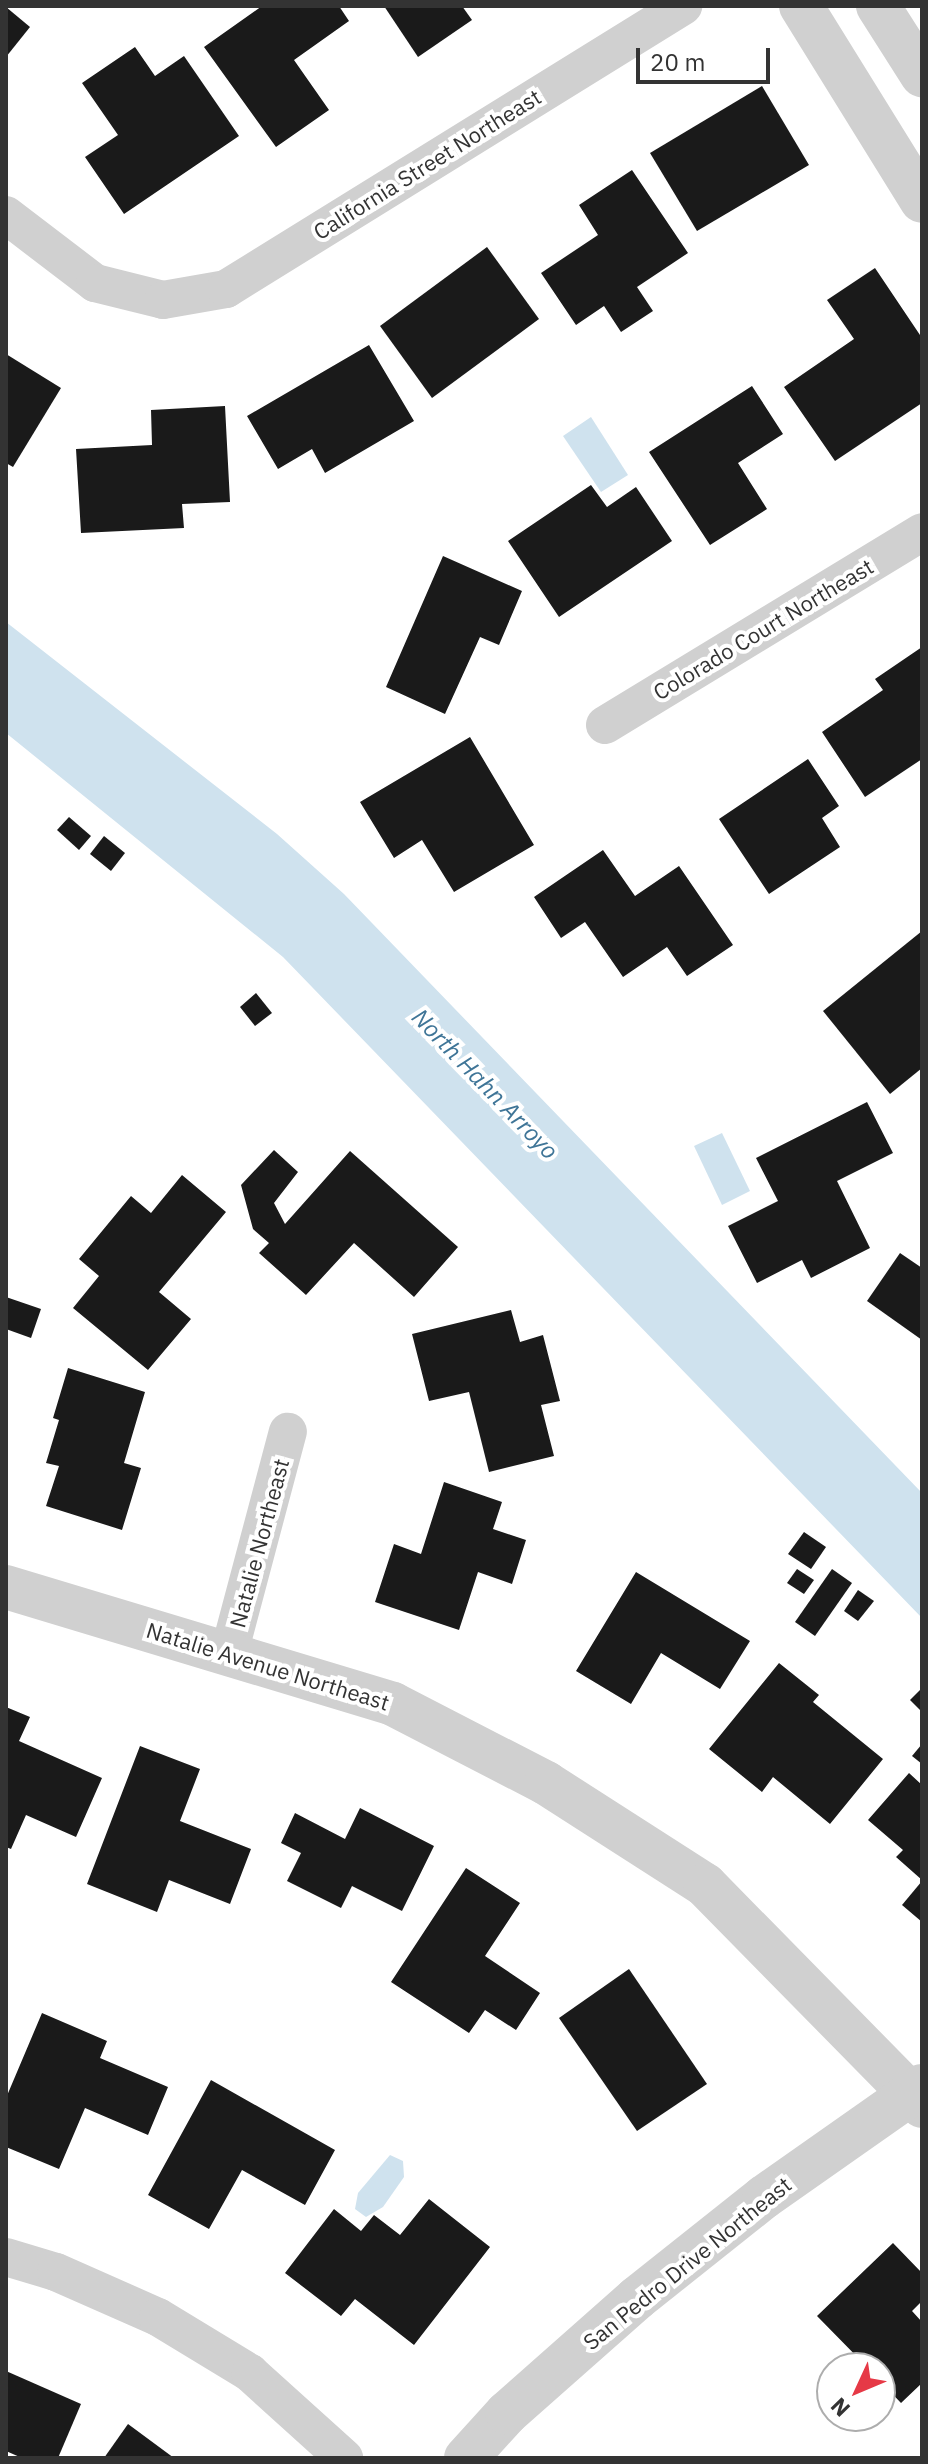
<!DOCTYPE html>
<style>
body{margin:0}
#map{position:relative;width:928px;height:2464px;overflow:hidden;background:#fff;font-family:"IBM Plex Sans",sans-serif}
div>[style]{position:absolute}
.water>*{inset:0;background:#cfe2ee}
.building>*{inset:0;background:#1a1a1a}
.minor>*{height:38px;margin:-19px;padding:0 19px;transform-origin:19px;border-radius:19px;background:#d0d0d0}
.tertiary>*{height:44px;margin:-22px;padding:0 22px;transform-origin:22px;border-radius:22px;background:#d0d0d0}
span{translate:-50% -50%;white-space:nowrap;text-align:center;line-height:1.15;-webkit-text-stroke:8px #fff;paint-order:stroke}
.street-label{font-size:22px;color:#333}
.water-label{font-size:24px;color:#3f7597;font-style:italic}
.frame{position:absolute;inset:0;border:8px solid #333;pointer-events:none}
.north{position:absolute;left:816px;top:2352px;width:80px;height:80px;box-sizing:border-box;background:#fff;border:2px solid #adadad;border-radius:50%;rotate:226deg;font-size:22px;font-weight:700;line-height:32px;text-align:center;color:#333}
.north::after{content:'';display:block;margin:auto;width:28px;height:36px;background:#e63946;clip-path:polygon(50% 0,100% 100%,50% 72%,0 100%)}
.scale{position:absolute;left:636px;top:48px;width:134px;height:36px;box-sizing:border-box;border:4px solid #333;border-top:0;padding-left:10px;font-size:24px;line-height:28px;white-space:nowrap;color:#333;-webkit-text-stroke:6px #fff;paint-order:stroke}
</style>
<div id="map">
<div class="water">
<i style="clip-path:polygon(591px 417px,628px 475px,601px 492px,563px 436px)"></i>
<i style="clip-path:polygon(6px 622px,277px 834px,344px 894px,922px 1493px,922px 1618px,283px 957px,6px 733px)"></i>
<i style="clip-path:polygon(722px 1133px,750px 1191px,722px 1205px,694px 1146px)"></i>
<i style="clip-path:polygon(390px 2155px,403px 2161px,404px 2177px,383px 2207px,366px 2217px,355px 2209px,358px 2193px)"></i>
</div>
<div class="building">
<i style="clip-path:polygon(262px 6px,339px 6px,349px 21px,294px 60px,329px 110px,276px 147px,204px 47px)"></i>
<i style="clip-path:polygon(384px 6px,462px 6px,472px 20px,418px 57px)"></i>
<i style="clip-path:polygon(6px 7px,30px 27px,6px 57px)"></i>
<i style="clip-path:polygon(135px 47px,155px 76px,184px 56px,239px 136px,124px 214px,85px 157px,118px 135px,82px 83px)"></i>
<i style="clip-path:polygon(762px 86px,809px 165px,697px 231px,650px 153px)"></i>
<i style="clip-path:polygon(632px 170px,688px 253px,637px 287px,653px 311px,621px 332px,604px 306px,576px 325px,541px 273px,598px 235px,579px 205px)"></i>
<i style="clip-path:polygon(487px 247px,539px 319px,432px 398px,380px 326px)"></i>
<i style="clip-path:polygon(875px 268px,922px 338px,922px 403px,835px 461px,784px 387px,854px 339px,827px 300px)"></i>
<i style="clip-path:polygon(369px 345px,414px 421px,325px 473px,312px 449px,278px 469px,247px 416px)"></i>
<i style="clip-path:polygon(6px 354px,61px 388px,13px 467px,6px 463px)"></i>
<i style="clip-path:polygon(752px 386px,783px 434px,738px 463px,767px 509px,710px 545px,649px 452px)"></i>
<i style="clip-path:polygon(225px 406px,230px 502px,182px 504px,184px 528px,81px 533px,76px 449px,152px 445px,151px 410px)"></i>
<i style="clip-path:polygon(591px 485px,607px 507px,636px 487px,672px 541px,559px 617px,508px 541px)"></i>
<i style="clip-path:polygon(443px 556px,522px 591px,499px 645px,480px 637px,445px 714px,386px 687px)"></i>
<i style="clip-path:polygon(922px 647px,922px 759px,865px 797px,822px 732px,883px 690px,875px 679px)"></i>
<i style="clip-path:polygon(470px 737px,534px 845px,454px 892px,422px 840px,394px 858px,360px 802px)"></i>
<i style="clip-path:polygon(808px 759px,839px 806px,822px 818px,840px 847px,769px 894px,719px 819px)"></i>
<i style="clip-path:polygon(69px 817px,91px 836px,79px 850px,57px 830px)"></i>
<i style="clip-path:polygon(104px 836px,125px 853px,111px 871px,90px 854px)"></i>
<i style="clip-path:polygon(603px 850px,635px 896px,679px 866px,733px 945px,687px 976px,667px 947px,623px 977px,585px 922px,561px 938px,534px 897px)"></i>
<i style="clip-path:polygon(922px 931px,922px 1068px,890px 1094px,823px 1011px)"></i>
<i style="clip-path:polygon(256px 993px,272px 1013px,255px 1026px,240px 1007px)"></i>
<i style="clip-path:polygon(867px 1102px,893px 1153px,837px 1181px,870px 1248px,811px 1278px,802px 1260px,757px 1283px,728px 1226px,778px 1201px,756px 1158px)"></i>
<i style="clip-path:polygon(274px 1150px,298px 1172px,274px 1203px,285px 1224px,350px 1151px,458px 1247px,414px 1297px,354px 1243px,306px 1295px,259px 1253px,269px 1243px,253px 1229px,241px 1185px)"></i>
<i style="clip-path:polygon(182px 1175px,226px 1212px,159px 1292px,191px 1319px,148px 1370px,73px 1308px,99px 1276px,79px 1259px,131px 1196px,151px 1213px)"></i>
<i style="clip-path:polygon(900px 1253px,922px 1268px,922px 1340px,867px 1301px)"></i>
<i style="clip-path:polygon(6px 1297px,41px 1309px,31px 1338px,6px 1329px)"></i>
<i style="clip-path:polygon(511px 1310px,520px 1342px,543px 1335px,560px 1401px,541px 1405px,554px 1456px,489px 1472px,469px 1392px,429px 1401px,412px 1334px)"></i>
<i style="clip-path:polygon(68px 1368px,145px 1392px,124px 1463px,141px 1468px,122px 1530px,46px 1506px,59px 1466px,46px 1463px,59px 1420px,53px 1418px)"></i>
<i style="clip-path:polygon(444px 1482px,502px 1502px,493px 1529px,526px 1540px,512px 1584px,478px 1572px,459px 1630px,375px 1602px,394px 1544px,421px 1554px)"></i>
<i style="clip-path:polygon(804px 1532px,826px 1547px,811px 1569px,788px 1554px)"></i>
<i style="clip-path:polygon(797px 1569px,814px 1580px,804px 1594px,787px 1583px)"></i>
<i style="clip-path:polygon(832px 1569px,852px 1583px,815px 1636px,795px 1622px)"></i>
<i style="clip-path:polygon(636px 1572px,750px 1641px,720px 1689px,661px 1653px,631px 1704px,576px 1671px)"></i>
<i style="clip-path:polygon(858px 1590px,874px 1601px,858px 1621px,844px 1611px)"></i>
<i style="clip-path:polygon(779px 1663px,819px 1695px,813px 1702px,883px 1759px,830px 1824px,773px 1777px,762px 1792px,709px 1749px)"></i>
<i style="clip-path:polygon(922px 1688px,922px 1712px,910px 1700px)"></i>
<i style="clip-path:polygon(6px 1707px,30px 1717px,19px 1741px,102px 1778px,76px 1837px,26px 1815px,11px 1849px,6px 1847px)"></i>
<i style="clip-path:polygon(922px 1744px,922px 1764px,912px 1756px)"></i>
<i style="clip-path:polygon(140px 1746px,200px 1769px,180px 1821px,251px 1849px,230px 1904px,169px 1880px,157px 1912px,87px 1884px)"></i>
<i style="clip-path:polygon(909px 1773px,922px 1785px,922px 1880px,896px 1857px,903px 1850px,868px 1820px)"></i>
<i style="clip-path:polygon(360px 1808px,434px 1846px,402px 1911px,352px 1886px,341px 1908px,287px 1881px,301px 1853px,281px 1843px,295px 1813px,345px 1839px)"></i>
<i style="clip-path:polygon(466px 1868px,520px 1903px,485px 1956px,540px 1993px,516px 2030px,485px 2010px,469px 2033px,391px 1982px)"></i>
<i style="clip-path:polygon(922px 1881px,922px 1922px,902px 1905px)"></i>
<i style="clip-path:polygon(629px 1969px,707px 2084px,637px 2131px,559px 2018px)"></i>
<i style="clip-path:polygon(42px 2013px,107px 2041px,100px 2058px,168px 2087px,148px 2135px,85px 2108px,59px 2169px,6px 2147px,6px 2098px)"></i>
<i style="clip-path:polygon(211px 2080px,335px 2150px,305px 2205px,242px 2170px,209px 2229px,148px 2195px)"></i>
<i style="clip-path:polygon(429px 2199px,490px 2247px,414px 2345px,355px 2299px,341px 2316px,285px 2273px,334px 2209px,361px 2231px,374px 2215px,400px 2235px)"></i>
<i style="clip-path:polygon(893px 2243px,922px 2273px,922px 2301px,912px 2311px,922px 2322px,922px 2383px,901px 2403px,880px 2381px,880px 2368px,868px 2368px,817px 2316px)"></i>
<i style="clip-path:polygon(6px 2371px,81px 2404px,58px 2458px,22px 2458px,6px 2451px)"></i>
<i style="clip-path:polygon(128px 2424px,174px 2458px,104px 2458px)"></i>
</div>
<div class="minor">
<i style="left:6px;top:215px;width:112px;rotate:37.4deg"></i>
<i style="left:95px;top:283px;width:70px;rotate:14deg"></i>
<i style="left:163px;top:300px;width:64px;rotate:-9.9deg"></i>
<i style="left:226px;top:289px;width:538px;rotate:-31.77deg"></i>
<i style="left:605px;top:725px;width:371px;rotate:-31.3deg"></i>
<i style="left:229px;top:1653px;width:229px;rotate:-75.1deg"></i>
<i style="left:6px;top:2257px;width:52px;rotate:16.7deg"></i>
<i style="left:56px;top:2272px;width:111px;rotate:23.8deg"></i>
<i style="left:158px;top:2317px;width:108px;rotate:31.3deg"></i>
<i style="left:250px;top:2373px;width:127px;rotate:42.1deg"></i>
</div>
<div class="tertiary">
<i style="left:801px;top:6px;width:229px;rotate:58.2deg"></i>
<i style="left:878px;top:6px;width:82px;rotate:57.5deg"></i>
<i style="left:6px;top:1587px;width:404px;rotate:16.8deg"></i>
<i style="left:393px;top:1704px;width:172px;rotate:27.3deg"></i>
<i style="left:546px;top:1783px;width:189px;rotate:32.7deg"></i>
<i style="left:705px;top:1885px;width:310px;rotate:45.5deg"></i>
<i style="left:466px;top:2458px;width:61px;rotate:-47.7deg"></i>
<i style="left:507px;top:2413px;width:174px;rotate:-41.5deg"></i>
<i style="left:637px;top:2298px;width:162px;rotate:-38.5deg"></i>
<i style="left:764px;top:2197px;width:193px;rotate:-35.1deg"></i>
</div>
<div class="street-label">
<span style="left:427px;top:164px;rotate:-32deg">California Street Northeast</span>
<span style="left:763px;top:629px;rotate:-31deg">Colorado Court Northeast</span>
<span style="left:259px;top:1543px;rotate:-75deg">Natalie Northeast</span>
<span style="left:268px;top:1666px;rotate:17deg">Natalie Avenue Northeast</span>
<span style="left:687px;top:2263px;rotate:-39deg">San Pedro Drive Northeast</span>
</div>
<div class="water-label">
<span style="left:485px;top:1084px;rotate:46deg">North Hahn Arroyo</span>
</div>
<div class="frame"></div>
<div class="north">N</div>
<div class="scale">20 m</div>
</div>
